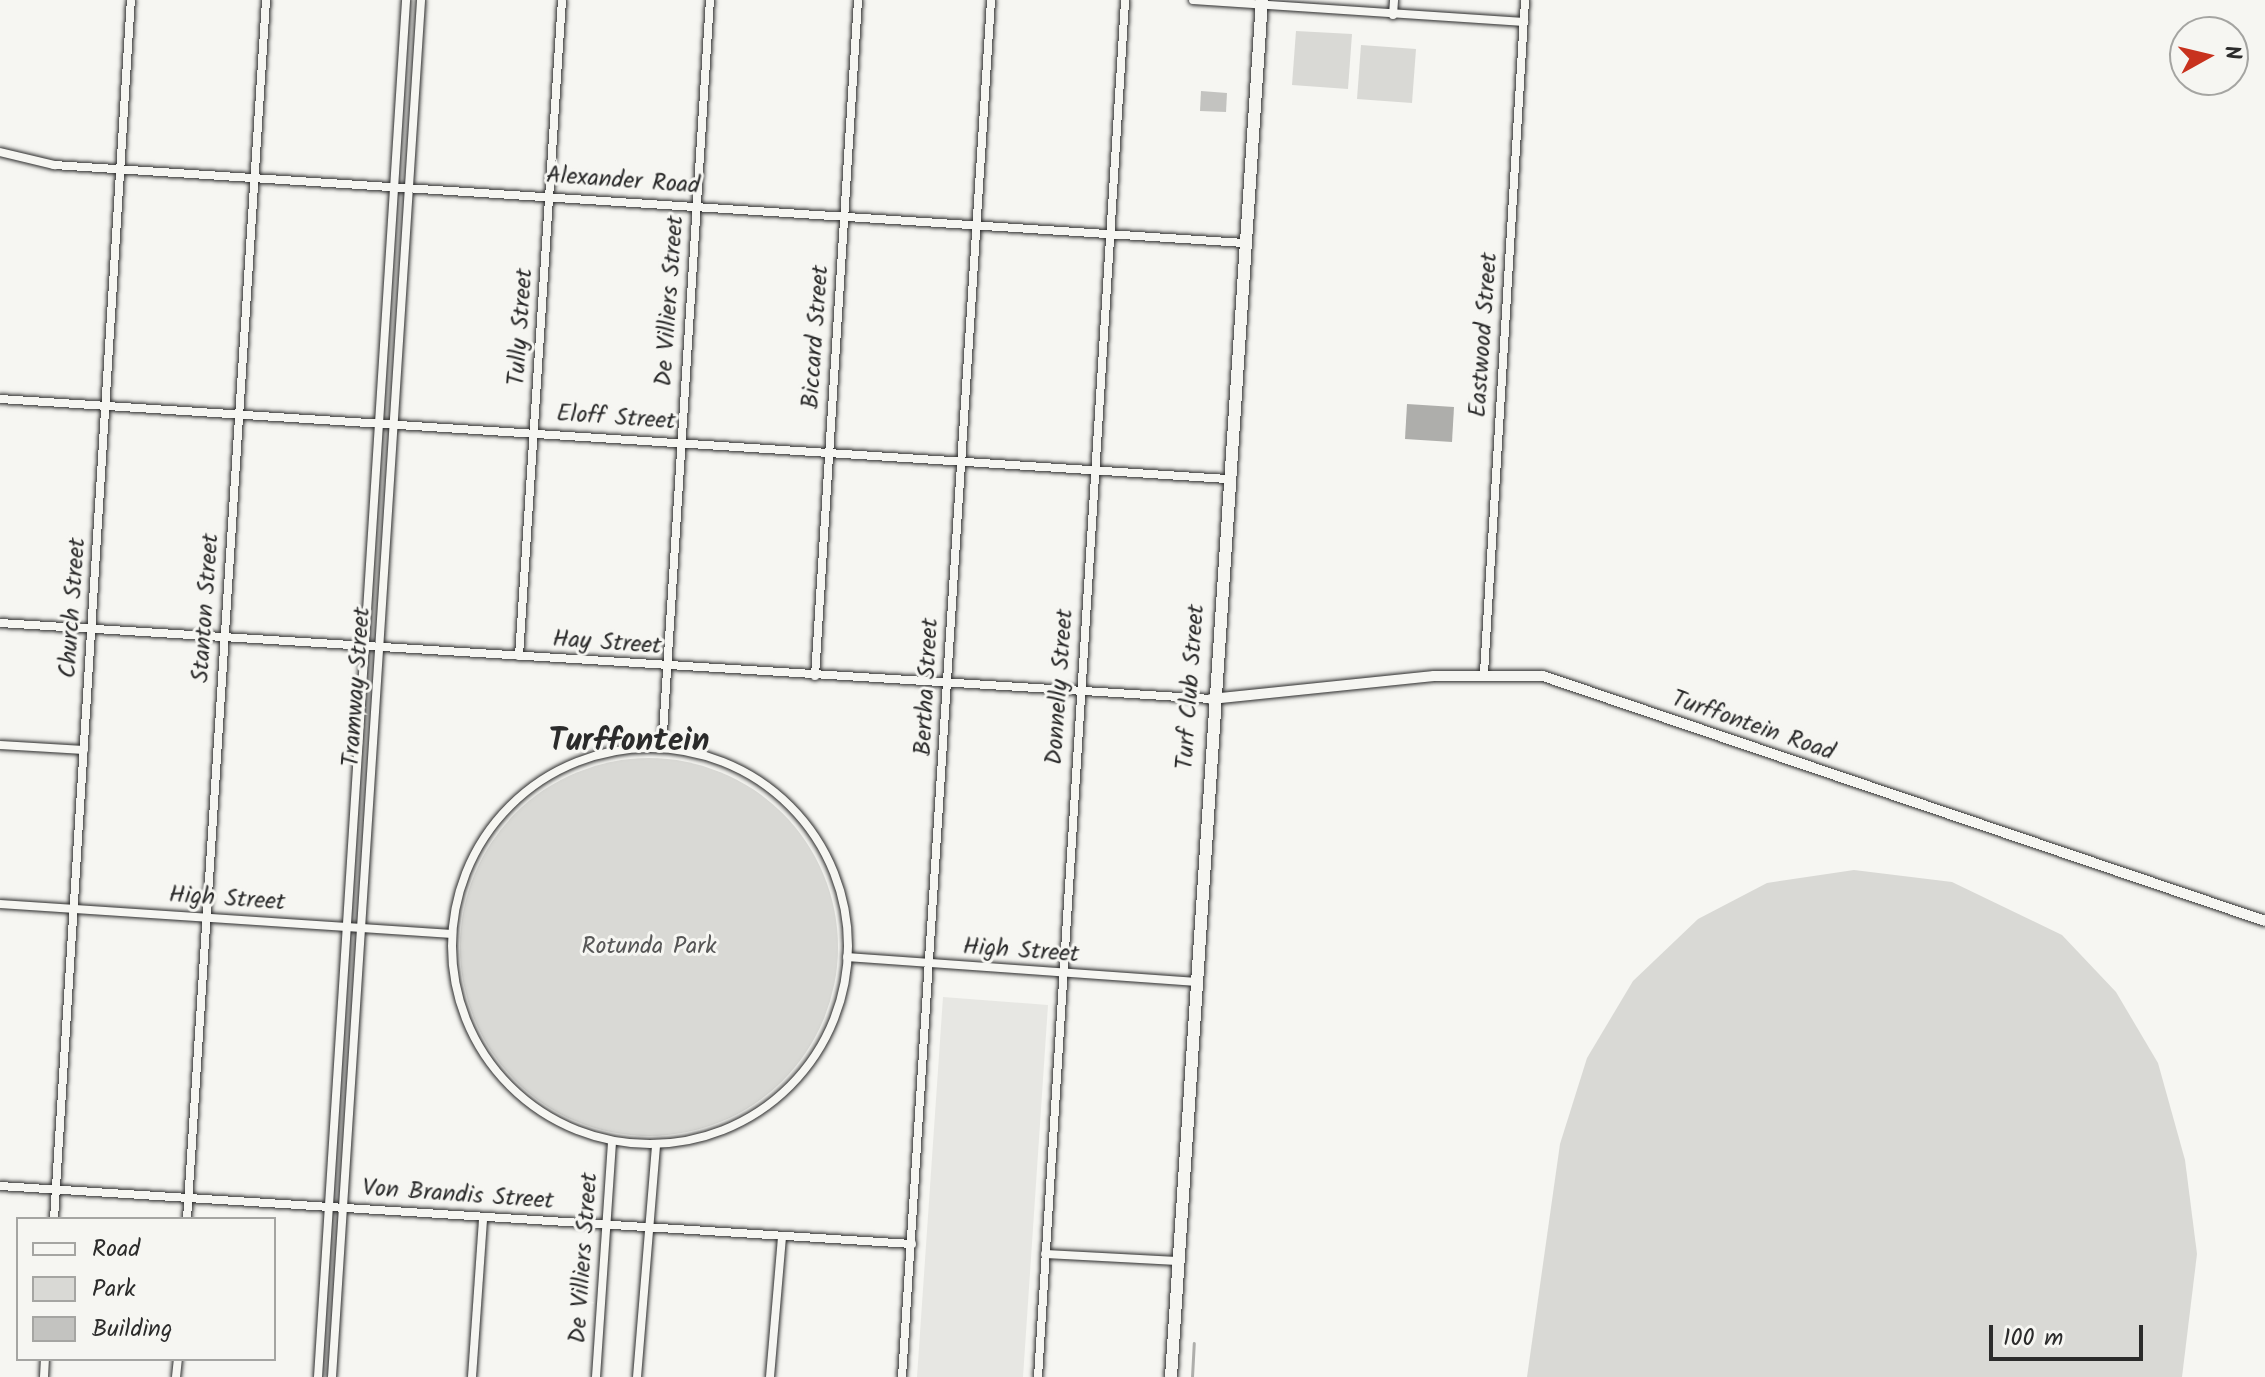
<!DOCTYPE html>
<style>
body{margin:0}
#map{position:relative;width:2265px;height:1377px;overflow:hidden;background:#f6f6f2;font-family:Kalam,sans-serif}
div>[style]{position:absolute}
.built>*{inset:0;background:#e7e7e3}
.green>*{inset:0;background:#d9d9d5}
.round{border-radius:50%}
.water>*{inset:0;background:#aeaeab}
.stream>*{height:3px;margin:-1.5px;padding:0 1.5px;transform-origin:1.5px;border-radius:1.5px;background:#aeaeab}
.building>*{inset:0;background:#c3c3c0}
.roads{filter:drop-shadow(0 0 2px #2b2b2b) drop-shadow(0 0 2px #2b2b2b)}
.minor>*{height:8px;margin:-4px;padding:0 4px;transform-origin:4px;border-radius:4px;background:#f6f6f2}
.minor>.ring{margin:-4px;padding:0;box-sizing:content-box;background:none;border:8px solid #f6f6f2;border-radius:50%}
.tertiary>*{height:10px;margin:-5px;padding:0 5px;transform-origin:5px;border-radius:5px;background:#f6f6f2}
.secondary>*{height:12px;margin:-6px;padding:0 6px;transform-origin:6px;border-radius:6px;background:#f6f6f2}
span{translate:-50% -50%;white-space:nowrap;text-align:center;line-height:1.15;-webkit-text-stroke:6px #f6f6f2;paint-order:stroke}
.street-label{font-size:24px;color:#2b2b2b}
.park-label{font-size:24px;color:#565656}
.district-label{font-size:32px;color:#2b2b2b;font-weight:700}
.legend{position:absolute;left:16px;top:1217px;width:260px;height:144px;box-sizing:border-box;background:#f6f6f2;border:2px solid #a5a5a2;margin:0;padding:10px 14px;list-style:none;font-size:24px;color:#2b2b2b}
.legend li{display:flex;align-items:center;gap:16px;height:40px}
.legend b{width:40px;border:2px solid #a5a5a2}
.north{position:absolute;left:2169px;top:16px;width:80px;height:80px;box-sizing:border-box;background:#f6f6f2;border:2px solid #a5a5a2;border-radius:50%;rotate:82deg;font-size:22px;font-weight:700;line-height:32px;text-align:center;color:#2b2b2b}
.north::after{content:'';display:block;margin:auto;width:28px;height:36px;background:#c8321e;clip-path:polygon(50% 0,100% 100%,50% 72%,0 100%)}
.scale{position:absolute;left:1989px;top:1325px;width:154px;height:36px;box-sizing:border-box;border:4px solid #2b2b2b;border-top:0;padding-left:10px;font-size:24px;line-height:28px;white-space:nowrap;color:#2b2b2b;-webkit-text-stroke:6px #f6f6f2;paint-order:stroke}
</style>
<div id="map">
<div class="built">
<i style="clip-path:polygon(943px 997px,1048px 1005px,1023px 1377px,917px 1377px)"></i>
</div>
<div class="green">
<i style="clip-path:polygon(1296px 31px,1352px 34px,1348px 89px,1292px 85px)"></i>
<i style="clip-path:polygon(1361px 45px,1416px 49px,1412px 103px,1357px 99px)"></i>
<i class="round" style="left:460px;top:758px;width:378px;height:378px"></i>
<i style="clip-path:polygon(1854px 870px,1952px 882px,2062px 935px,2116px 992px,2158px 1063px,2185px 1160px,2197px 1254px,2182px 1377px,1527px 1377px,1560px 1144px,1587px 1058px,1633px 981px,1698px 919px,1767px 883px)"></i>
</div>
<div class="water">
<i style="clip-path:polygon(1407px 404px,1454px 407px,1452px 442px,1405px 439px)"></i>
</div>
<div class="stream">
<i style="left:1192px;top:1377px;width:34px;rotate:-87deg"></i>
</div>
<div class="building">
<i style="clip-path:polygon(1201px 91px,1227px 93px,1226px 112px,1200px 111px)"></i>
</div>
<div class="roads">
<div class="minor">
<i style="left:1193px;top:0;width:332px;rotate:3.8deg"></i>
<i style="left:1393px;top:15px;width:15px;rotate:-86deg"></i>
<i style="left:0;top:152px;width:56px;rotate:13.5deg"></i>
<i style="left:54px;top:165px;width:1194px;rotate:3.75deg"></i>
<i style="left:0;top:399px;width:1231px;rotate:3.73deg"></i>
<i style="left:0;top:623px;width:1213px;rotate:3.59deg"></i>
<i style="left:519px;top:656px;width:657px;rotate:-86.25deg"></i>
<i style="left:1484px;top:673px;width:674px;rotate:-86.51deg"></i>
<i style="left:815px;top:676px;width:677px;rotate:-86.36deg"></i>
<i style="left:0;top:745px;width:84px;rotate:3.4deg"></i>
<i class="ring" style="left:452px;top:748px;width:388px;height:388px"></i>
<i style="left:662px;top:748px;width:750px;rotate:-86.33deg"></i>
<i style="left:0;top:904px;width:453px;rotate:3.8deg"></i>
<i style="left:847px;top:957px;width:347px;rotate:4.1deg"></i>
<i style="left:0;top:1186px;width:914px;rotate:3.64deg"></i>
<i style="left:54px;top:1219px;width:1221px;rotate:-86.39deg"></i>
<i style="left:187px;top:1219px;width:1222px;rotate:-86.29deg"></i>
<i style="left:1045px;top:1254px;width:133px;rotate:3deg"></i>
<i style="left:44px;top:1377px;width:18px;rotate:-87deg"></i>
<i style="left:176px;top:1377px;width:18px;rotate:-84deg"></i>
<i style="left:318px;top:1377px;width:1380px;rotate:-86.34deg"></i>
<i style="left:332px;top:1377px;width:1380px;rotate:-86.3deg"></i>
<i style="left:472px;top:1377px;width:159px;rotate:-86deg"></i>
<i style="left:596px;top:1377px;width:236px;rotate:-86.1deg"></i>
<i style="left:637px;top:1377px;width:233px;rotate:-85.3deg"></i>
<i style="left:770px;top:1377px;width:141px;rotate:-85.1deg"></i>
<i style="left:902px;top:1377px;width:1380px;rotate:-86.3deg"></i>
<i style="left:1038px;top:1377px;width:1380px;rotate:-86.38deg"></i>
</div>
<div class="tertiary">
<i style="left:1211px;top:699px;width:224px;rotate:-5.9deg"></i>
<i style="left:1434px;top:676px;width:109px"></i>
<i style="left:1543px;top:676px;width:762px;rotate:18.74deg"></i>
</div>
<div class="secondary">
<i style="left:1171px;top:1377px;width:1380px;rotate:-86.22deg"></i>
</div>
</div>
<div class="street-label">
<span style="left:623px;top:181px;rotate:4deg">Alexander Road</span>
<span style="left:670px;top:301px;rotate:-86deg">De Villiers Street</span>
<span style="left:521px;top:327px;rotate:-86deg">Tully Street</span>
<span style="left:1484px;top:335px;rotate:-86deg">Eastwood Street</span>
<span style="left:816px;top:337px;rotate:-86deg">Biccard Street</span>
<span style="left:616px;top:418px;rotate:4deg">Eloff Street</span>
<span style="left:73px;top:608px;rotate:-86deg">Church Street</span>
<span style="left:206px;top:608px;rotate:-86deg">Stanton Street</span>
<span style="left:607px;top:643px;rotate:4deg">Hay Street</span>
<span style="left:357px;top:687px;rotate:-86deg">Tramway Street</span>
<span style="left:927px;top:687px;rotate:-87deg">Bertha Street</span>
<span style="left:1060px;top:687px;rotate:-86deg">Donnelly Street</span>
<span style="left:1191px;top:687px;rotate:-86deg">Turf Club Street</span>
<span style="left:1753px;top:726px;rotate:19deg">Turffontein Road</span>
<span style="left:227px;top:899px;rotate:4deg">High Street</span>
<span style="left:1021px;top:951px;rotate:4deg">High Street</span>
<span style="left:458px;top:1195px;rotate:4deg">Von Brandis Street</span>
<span style="left:584px;top:1258px;rotate:-86deg">De Villiers Street</span>
</div>
<div class="park-label">
<span style="left:649px;top:947px">Rotunda Park</span>
</div>
<div class="district-label">
<span style="left:629px;top:742px">Turffontein</span>
</div>
<ul class="legend">
<li><b style="height:10px;background:#f6f6f2"></b>Road</li>
<li><b style="height:22px;background:#d9d9d5"></b>Park</li>
<li><b style="height:22px;background:#c3c3c0"></b>Building</li>
</ul>
<div class="north">N</div>
<div class="scale">100 m</div>
</div>
